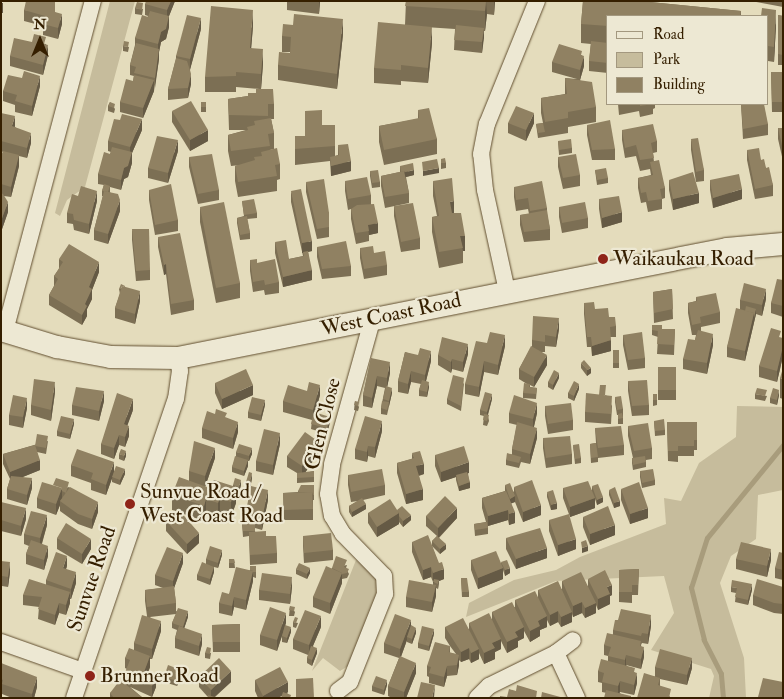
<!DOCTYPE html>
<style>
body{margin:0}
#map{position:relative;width:784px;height:699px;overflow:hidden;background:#e4dcbc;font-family:"IM FELL Double Pica",serif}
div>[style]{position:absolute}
.green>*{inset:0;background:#c6bc9c}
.stream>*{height:4.5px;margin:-2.25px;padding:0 2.25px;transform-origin:2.25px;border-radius:2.25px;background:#a89c7c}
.roads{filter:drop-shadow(0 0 1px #614e2f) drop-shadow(0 0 1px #614e2f)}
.minor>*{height:16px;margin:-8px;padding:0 8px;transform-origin:8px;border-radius:8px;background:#ede8d3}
.secondary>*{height:22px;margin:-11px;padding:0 11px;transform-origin:11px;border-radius:11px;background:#ede8d3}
.wall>*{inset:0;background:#7c6f54}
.shaded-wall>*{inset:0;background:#655a45}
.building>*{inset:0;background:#908162}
.dots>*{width:14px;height:14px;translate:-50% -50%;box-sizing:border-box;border:2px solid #ede8d3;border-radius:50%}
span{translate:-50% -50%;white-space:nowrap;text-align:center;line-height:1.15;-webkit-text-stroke:4.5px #ede8d3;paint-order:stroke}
.poi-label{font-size:21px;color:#351f00}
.left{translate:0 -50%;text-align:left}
.street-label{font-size:21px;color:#351f00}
.frame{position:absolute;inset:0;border:2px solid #351f00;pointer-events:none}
.legend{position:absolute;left:606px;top:15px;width:162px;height:90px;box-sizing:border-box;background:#ede8d3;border:1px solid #a3987f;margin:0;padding:6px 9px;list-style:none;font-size:15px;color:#351f00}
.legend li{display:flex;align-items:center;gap:10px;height:25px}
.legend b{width:25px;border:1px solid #a3987f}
.north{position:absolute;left:15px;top:15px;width:50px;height:50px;-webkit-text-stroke:4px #ede8d3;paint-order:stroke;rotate:0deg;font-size:14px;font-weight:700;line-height:20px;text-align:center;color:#351f00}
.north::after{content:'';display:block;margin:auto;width:18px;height:22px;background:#351f00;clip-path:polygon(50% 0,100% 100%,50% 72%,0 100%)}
</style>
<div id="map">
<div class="green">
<i style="clip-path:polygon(110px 1px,135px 1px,85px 187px,67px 200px,60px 216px,55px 213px)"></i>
<i style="clip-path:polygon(737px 406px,783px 407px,783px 490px,758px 495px,756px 539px,731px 556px,720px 583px,744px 658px,746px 698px,709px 698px,714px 676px,711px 669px,651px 650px,674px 613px,664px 576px,556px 581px,466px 617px,469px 603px,514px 580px,556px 570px,580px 557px,666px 524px,664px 498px,681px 501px,699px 463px,736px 437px)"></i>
<i style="clip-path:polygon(356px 560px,376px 577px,378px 592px,353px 663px,340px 671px,323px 658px,312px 671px)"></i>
</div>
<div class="stream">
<i style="left:723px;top:698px;width:24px;rotate:-95deg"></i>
<i style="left:721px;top:674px;width:38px;rotate:-117deg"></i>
<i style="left:704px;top:640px;width:54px;rotate:-104deg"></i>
<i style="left:691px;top:588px;width:52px;rotate:-72.3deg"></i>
<i style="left:707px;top:538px;width:120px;rotate:-50.7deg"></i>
</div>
<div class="roads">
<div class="minor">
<i style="left:507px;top:291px;width:103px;rotate:-102.3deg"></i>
<i style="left:485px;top:190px;width:36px;rotate:-96deg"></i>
<i style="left:481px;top:154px;width:31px;rotate:-79deg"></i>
<i style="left:487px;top:124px;width:133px;rotate:-67.9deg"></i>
<i style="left:5px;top:331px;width:342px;rotate:-75.1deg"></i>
<i style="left:1px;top:642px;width:87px;rotate:19.5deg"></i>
<i style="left:556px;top:653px;width:50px;rotate:65deg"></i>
<i style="left:338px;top:691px;width:15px;rotate:-37deg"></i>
<i style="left:350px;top:682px;width:95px;rotate:-68.3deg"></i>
<i style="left:385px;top:594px;width:18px;rotate:-93deg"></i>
<i style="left:384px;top:576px;width:59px;rotate:-134.3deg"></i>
<i style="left:343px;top:534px;width:21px;rotate:-121deg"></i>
<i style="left:332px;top:516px;width:22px;rotate:-100deg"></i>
<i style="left:328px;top:494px;width:30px;rotate:-82deg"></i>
<i style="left:332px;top:464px;width:153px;rotate:-74.4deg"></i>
<i style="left:74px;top:698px;width:316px;rotate:-71.2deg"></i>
<i style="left:176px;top:399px;width:28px;rotate:-82deg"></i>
<i style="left:180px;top:371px;width:13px;rotate:-99deg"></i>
<i style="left:477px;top:698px;width:17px;rotate:-45deg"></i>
<i style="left:489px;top:686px;width:75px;rotate:-26.2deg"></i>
<i style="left:556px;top:653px;width:21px;rotate:-37deg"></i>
</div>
<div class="secondary">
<i style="left:1px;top:330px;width:59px;rotate:16.9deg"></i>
<i style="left:57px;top:347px;width:55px;rotate:10.5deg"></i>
<i style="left:111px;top:357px;width:67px;rotate:0.9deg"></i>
<i style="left:178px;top:358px;width:560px;rotate:-11.23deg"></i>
<i style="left:727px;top:249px;width:56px;rotate:-5.1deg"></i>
</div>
</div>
<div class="wall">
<i style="clip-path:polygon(175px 1px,169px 16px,169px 27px,166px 39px,161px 42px,159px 52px,159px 59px,154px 91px,143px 118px,120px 112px,120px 102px,133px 81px,134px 76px,130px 75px,130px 65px,135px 45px,135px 38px,148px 16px,145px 15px,145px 4px)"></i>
<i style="clip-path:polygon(287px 1px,320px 1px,319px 14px,287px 10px)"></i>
<i style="clip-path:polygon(406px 1px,495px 1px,494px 15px,487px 14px,485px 31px,484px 31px,482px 53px,454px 50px,455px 29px,425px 27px,432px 43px,428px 83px,401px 81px,401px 85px,374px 83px,374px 68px,405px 25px)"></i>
<i style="clip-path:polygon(583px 1px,640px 1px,741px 11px,741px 16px,608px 16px,608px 73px,589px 71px,589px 61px,591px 44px,581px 43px,581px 24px)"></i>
<i style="clip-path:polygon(751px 1px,783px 1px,783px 7px)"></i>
<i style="clip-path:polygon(135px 8px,143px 9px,142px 15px,135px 14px)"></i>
<i style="clip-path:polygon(24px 10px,55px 12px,62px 24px,58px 39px,43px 35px,43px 26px,24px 21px)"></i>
<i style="clip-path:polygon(778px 15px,783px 16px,783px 65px,778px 65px)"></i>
<i style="clip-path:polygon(768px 16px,776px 25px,774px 62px,768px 61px)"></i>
<i style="clip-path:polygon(253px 26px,251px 48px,263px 64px,261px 89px,274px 104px,274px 119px,271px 119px,274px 133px,274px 149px,270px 150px,280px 164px,280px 179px,277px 180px,277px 191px,238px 197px,235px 181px,235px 166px,240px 165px,231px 166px,228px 151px,228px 135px,246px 130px,229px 130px,228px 99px,248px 96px,256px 93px,260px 89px,236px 87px,236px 92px,205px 92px,205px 77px)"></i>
<i style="clip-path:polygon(201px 29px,190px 69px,191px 84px,188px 98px,168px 100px,168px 89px,176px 59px,176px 56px)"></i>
<i style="clip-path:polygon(343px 34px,337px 89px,278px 80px,278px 65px,290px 53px,290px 52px,282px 52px,282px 36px)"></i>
<i style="clip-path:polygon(32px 42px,46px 44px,48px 55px,43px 75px,10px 66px,10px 56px)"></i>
<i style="clip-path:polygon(123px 46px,129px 47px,128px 52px,123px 51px)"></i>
<i style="clip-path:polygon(582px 55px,584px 66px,580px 80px,596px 107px,596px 122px,568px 127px,568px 133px,538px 138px,536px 124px,543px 123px,541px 113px,541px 98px,565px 94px,565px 78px,577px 79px,552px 72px,552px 62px)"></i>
<i style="clip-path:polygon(771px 72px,783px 72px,783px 112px,772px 112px)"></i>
<i style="clip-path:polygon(22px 78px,40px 86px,32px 116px,15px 112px,15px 105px,3px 101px,3px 91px)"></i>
<i style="clip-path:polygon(110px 102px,115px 109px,114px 113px,108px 111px,108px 106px)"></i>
<i style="clip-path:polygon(201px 102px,206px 102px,206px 112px,201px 112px)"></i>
<i style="clip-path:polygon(618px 104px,655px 104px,655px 108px,653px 109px,653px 114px,640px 117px,639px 111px,619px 115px)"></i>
<i style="clip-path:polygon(741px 104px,768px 124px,768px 135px,743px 139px)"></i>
<i style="clip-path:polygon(418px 110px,437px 139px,437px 154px,384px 165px,379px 142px,379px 126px,418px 119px)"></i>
<i style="clip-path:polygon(172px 111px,208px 141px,190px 151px,172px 122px)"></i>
<i style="clip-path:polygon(1px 113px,31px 143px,27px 158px,19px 156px,19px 166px,11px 197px,4px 196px,8px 212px,1px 232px,1px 157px,3px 152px,1px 151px)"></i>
<i style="clip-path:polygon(508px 123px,534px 123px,526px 141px,508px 133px)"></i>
<i style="clip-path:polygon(335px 125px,335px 156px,338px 155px,338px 145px,351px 171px,331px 176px,330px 161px,295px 165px,295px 136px,305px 136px)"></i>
<i style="clip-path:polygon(587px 125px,615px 149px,615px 160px,592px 160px,587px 135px)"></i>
<i style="clip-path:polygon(778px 128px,783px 128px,783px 161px,778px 139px)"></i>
<i style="clip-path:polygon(142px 130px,132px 153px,132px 163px,128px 177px,124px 179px,121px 190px,110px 187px,110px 192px,120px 211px,108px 244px,94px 240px,94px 230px,103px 196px,102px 196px,102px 191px,104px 185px,98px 184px,98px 174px,110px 154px,111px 152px,108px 151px,108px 141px)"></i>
<i style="clip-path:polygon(622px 130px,657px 141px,657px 152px,653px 153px,654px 162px,665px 188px,665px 198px,662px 199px,662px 209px,648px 212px,646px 202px,641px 203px,638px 188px,638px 178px,651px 175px,650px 169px,640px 171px,636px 156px,625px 158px,622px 140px)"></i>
<i style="clip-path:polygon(691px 139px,704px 170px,704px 181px,696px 182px,691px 150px)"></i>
<i style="clip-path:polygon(558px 141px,572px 148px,572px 153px,559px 155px)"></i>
<i style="clip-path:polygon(747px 150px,761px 160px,766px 168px,773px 185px,773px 196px,755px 199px,747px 160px)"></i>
<i style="clip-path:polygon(178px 151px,168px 183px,148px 178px,148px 168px)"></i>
<i style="clip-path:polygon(189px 157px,219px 190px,219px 200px,198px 204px,189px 167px)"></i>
<i style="clip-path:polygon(558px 157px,580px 175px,580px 186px,563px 189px,558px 167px)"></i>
<i style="clip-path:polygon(441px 159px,446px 163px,446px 168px,441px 169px)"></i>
<i style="clip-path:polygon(400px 166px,414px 175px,406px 177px,409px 193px,409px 203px,385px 208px,381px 186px,381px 176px,400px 172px)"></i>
<i style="clip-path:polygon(595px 170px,608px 178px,608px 183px,597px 185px)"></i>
<i style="clip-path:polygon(370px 171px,380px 182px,380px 187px,372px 188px,370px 176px)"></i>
<i style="clip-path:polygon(669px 180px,699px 203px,673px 210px,669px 190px)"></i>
<i style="clip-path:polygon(710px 180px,742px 199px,713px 208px,710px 190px)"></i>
<i style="clip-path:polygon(345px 181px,371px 195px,371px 204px,378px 233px,369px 235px,369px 241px,356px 244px,351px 219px,351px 209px,348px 210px,345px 191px)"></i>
<i style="clip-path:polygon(433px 181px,454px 213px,465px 251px,463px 251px,463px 263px,439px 268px,432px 232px,432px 217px,437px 216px,433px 196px)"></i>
<i style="clip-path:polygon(306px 182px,329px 213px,329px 237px,317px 239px,306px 192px)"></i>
<i style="clip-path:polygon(514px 187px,547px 208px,547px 214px,550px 229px,550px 240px,524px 242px,520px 225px,520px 215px,529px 214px,528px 209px,516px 211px,514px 197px)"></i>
<i style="clip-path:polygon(149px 190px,178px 220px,178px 231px,155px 235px,149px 200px)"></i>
<i style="clip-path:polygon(291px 191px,312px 251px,308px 252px,312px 280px,283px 287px,275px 253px,275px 242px,289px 259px,303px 256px,291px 202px)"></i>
<i style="clip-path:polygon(599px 199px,622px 222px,602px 228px,599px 209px)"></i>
<i style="clip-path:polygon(97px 201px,89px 234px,74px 230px,73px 224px,67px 223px,67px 213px)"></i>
<i style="clip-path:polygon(242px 201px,257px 213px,257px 218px,247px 219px,250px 233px,250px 239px,240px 240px,237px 223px,237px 218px,244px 216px)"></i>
<i style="clip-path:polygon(394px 206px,420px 238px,420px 249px,401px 252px,394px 216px)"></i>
<i style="clip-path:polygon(200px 207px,240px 283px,240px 298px,216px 303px,200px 222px)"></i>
<i style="clip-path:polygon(559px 207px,588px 218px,588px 228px,562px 233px,559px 217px)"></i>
<i style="clip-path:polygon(132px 229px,150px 270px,150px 280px,136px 281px,132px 240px)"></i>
<i style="clip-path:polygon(158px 237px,194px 300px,194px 310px,171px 315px,166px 274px,164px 275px,158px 247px)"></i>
<i style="clip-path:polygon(317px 247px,351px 266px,351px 276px,322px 279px,317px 257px)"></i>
<i style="clip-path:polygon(360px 248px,374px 253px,387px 265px,387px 275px,364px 279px,360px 258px)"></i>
<i style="clip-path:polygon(59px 259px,99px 272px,92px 290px,92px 299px,87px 309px,87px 316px,82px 325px,49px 305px,49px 295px,54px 286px,54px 276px,59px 269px)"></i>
<i style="clip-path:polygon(250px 260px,257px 263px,279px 282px,279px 293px,265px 295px,264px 290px,253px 292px,250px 271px)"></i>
<i style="clip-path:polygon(783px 280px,783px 317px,771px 313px,771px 303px)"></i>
<i style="clip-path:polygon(125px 287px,140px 301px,135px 324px,115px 318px,115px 308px,120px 294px,119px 289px)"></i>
<i style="clip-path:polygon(672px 289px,673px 319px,654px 323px,653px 292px)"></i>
<i style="clip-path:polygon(696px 297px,720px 312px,720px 323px,701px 327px,701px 331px,713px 345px,707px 374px,683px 369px,683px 359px,695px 340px,696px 335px,692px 335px,688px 313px,688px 303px,696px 301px)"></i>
<i style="clip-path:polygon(766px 299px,762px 316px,756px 314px,745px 361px,727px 357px,727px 347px,740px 309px,740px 300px)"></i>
<i style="clip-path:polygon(584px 303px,609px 317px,616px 326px,616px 337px,610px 337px,611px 351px,592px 356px,591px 347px,587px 347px,584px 314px)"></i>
<i style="clip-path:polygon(652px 325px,662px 329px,675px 329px,674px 355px,657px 354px,658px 337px,652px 335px)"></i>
<i style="clip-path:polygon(559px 329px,556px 347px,545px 346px,545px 352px,542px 352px,547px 365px,534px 387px,530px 385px,530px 387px,537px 388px,536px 399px,523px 398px,523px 393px,527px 384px,519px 379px,519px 369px,532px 346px,532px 340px)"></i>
<i style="clip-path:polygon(623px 335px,645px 358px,645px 368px,628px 370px,623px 345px)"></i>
<i style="clip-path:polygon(781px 338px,783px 338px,783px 356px,777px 382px,759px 377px,759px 366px)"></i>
<i style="clip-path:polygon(487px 343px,505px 346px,498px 375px,484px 372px,479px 397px,465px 394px,465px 384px)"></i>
<i style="clip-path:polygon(613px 350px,619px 350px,619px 368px,613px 368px)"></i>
<i style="clip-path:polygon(405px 352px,431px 361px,426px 381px,429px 387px,427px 397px,419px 396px,419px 390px,421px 384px,411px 382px,408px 394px,398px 392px,398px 381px)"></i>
<i style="clip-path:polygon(468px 354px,463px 372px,452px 369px,451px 373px,438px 365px,438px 355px)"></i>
<i style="clip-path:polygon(371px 358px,390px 373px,387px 387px,392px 393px,387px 415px,381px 414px,381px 408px,385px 388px,377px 386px,372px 408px,363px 406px,363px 395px)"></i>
<i style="clip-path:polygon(581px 363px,591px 373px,587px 376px,581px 368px)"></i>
<i style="clip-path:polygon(658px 367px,676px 367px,676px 400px,658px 400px)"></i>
<i style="clip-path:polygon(559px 378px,553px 390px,548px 387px,548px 382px)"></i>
<i style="clip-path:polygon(780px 378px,783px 379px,783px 399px,780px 398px)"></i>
<i style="clip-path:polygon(628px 381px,649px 405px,649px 415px,632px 416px,628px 391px)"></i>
<i style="clip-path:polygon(215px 383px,253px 395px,222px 409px,215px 393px)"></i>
<i style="clip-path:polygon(464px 383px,461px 411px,447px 404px,447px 399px)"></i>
<i style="clip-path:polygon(579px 389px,574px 401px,568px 398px,568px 393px)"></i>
<i style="clip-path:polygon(55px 392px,51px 421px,31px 415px,31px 405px)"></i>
<i style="clip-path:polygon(653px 394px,657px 394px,657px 405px,653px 406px)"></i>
<i style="clip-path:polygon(755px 394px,767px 396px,765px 401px,755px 399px)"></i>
<i style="clip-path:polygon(320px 395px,315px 413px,330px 422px,327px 434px,311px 429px,312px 420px,283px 412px,283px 401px)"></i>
<i style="clip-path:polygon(606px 395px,612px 406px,611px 424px,585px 422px,585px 412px)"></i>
<i style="clip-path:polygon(779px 395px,777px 405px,770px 403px,770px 398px)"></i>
<i style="clip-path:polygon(615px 397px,623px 409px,623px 424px,618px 424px,618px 415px,617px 415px,615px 402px)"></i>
<i style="clip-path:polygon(492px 399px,488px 415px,489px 421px,487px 426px,483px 425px,484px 416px,480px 415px,480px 410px)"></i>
<i style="clip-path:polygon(104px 401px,99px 421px,72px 415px,72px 405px)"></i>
<i style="clip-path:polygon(355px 401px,359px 407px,358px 411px,354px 410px)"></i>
<i style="clip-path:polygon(265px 405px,261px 421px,248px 418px,248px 412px)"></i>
<i style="clip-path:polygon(545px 406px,573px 420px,573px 430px,548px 434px,545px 416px)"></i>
<i style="clip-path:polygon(27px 408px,23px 428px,9px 425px,9px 415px)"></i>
<i style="clip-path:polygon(133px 410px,127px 425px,129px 436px,125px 447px,119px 445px,114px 459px,101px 454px,101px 444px)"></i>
<i style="clip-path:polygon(509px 413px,537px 413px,534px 427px,537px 438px,530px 464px,521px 462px,519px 468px,506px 465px,506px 460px,512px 454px,512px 449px,517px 425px,509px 423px)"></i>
<i style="clip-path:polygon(227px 418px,238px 432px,233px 449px,202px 438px,202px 428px)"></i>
<i style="clip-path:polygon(654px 421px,665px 430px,665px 435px,655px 436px)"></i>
<i style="clip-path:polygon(667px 422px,697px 422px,697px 450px,694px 450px,694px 456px,678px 456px,678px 462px,668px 461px)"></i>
<i style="clip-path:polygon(74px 424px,70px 439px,57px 436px,57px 431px)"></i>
<i style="clip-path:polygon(628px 426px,652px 448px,652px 459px,646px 460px,646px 467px,633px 470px,632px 463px,632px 458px,633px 458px,628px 436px)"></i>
<i style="clip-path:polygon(595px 428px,624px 445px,624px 455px,598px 458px,598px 462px,591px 463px,590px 444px,596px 443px)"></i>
<i style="clip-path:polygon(382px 431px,375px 458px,368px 456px,367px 462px,355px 459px,355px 449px)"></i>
<i style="clip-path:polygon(543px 438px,572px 454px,572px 464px,546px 468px,543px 448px)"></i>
<i style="clip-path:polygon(48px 441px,46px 454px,37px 452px,40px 470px,23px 477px,32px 488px,27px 505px,7px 499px,7px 489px,10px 479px,3px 464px,3px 454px)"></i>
<i style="clip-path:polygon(280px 444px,273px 475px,256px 471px,256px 461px)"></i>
<i style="clip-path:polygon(573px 445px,581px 458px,581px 463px,575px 464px)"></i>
<i style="clip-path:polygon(236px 452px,252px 454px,249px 461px,248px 461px,248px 466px,244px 476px,232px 472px,232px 467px,236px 457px)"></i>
<i style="clip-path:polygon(319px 452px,305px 473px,314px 471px,314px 482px,297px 483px,297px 473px,287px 467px,287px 456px)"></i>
<i style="clip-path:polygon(412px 453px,424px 474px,419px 476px,423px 500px,406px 504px,397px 473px,397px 463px,412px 459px)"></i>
<i style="clip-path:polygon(119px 454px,126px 456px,124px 461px,119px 459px)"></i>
<i style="clip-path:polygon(435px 455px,469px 473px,468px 473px,470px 488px,459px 491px,456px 480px,456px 477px,441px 482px,435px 466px)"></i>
<i style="clip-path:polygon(215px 458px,205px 487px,207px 487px,233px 486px,233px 485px,241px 485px,239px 492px,236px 491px,236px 503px,231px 517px,220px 513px,218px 518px,206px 514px,204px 521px,181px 513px,199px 543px,187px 554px,166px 531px,166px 521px,176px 511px,172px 510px,172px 495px,189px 481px,189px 471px)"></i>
<i style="clip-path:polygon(71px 465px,114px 471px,125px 474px,120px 485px,112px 482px,112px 478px,106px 495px,91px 490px,91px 483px,71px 476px)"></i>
<i style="clip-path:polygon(640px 471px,655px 480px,655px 485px,642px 488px,640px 477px)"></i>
<i style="clip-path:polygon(348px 475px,385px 485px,385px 495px,363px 500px,366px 509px,352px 517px,349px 512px,349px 506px,358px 501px,351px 502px,348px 485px)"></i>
<i style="clip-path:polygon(252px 478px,250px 489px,246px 488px,246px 482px)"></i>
<i style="clip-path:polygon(314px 485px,314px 500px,313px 500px,313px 520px,284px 520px,283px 493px,298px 492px,298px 491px)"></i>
<i style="clip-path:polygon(505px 485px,514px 492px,514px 487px,541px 515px,523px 522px,515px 502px,511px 503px,515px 523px,509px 525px,508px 520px,488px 526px,488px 534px,475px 536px,474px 524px,486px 522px,482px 508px,482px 498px,505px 491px)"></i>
<i style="clip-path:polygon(592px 486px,603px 502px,597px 505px,595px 499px,595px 508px,570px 517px,563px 498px,563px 488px,592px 490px)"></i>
<i style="clip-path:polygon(69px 487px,98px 512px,92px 529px,78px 524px,60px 511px,60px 505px,56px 515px,37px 508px,37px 498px)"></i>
<i style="clip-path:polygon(621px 489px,648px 518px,630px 524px,621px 500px)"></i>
<i style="clip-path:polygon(609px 490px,620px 506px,614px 508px,609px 495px)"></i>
<i style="clip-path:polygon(547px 492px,557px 509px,551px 510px,547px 497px)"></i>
<i style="clip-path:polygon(268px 500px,262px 530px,255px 528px,255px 532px,266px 536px,277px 553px,277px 563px,250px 565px,249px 536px,243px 537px,242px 524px,245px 523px,245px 516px)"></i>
<i style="clip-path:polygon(1px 502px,26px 519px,21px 536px,1px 531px)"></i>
<i style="clip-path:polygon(397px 510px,411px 520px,403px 527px,399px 522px,399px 524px,377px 537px,368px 523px,368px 513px)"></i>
<i style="clip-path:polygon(426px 516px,457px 518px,439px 538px,446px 549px,440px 554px,432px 546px,444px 579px,439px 581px,438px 589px,436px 588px,436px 596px,432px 612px,406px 607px,406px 597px,433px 585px,433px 582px,431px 577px,423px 580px,412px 552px,412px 542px,432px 546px,432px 541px,437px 536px,426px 526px)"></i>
<i style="clip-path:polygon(583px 517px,615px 535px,590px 545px,583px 527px)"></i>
<i style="clip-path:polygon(549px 520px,576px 549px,558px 556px,549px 531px)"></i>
<i style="clip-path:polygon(47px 525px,42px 544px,48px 556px,44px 570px,26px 564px,26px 554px,29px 546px,24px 544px,24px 534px)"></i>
<i style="clip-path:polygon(303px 536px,333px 550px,333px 560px,304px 563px,303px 546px)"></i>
<i style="clip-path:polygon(57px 538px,91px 549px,82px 564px,57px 549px)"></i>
<i style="clip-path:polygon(506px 538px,547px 558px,516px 569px,506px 549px)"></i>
<i style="clip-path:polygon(783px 553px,783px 580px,775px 578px,775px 568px)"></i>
<i style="clip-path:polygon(222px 555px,218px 568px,214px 567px,214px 572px,210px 585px,197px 580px,197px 575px,206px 564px,206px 559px)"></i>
<i style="clip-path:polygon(229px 559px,234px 559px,235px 568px,229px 568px)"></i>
<i style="clip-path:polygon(736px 559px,771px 560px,767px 577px,736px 569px)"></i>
<i style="clip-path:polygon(471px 560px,501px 566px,501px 562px,510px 573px,505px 576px,503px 570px,503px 579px,478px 589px,471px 570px)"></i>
<i style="clip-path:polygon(1px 561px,10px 572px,8px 587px,2px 586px,2px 592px)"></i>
<i style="clip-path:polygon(183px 563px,174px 588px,176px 603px,176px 611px,188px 617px,184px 628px,202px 644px,199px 656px,175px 648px,175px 638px,177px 630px,172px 628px,172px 623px,176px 614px,150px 617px,161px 631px,152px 659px,150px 659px,150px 667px,148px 673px,156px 687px,152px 697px,130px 687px,143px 698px,110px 698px,110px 693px,124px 683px,124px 675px,127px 669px,125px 668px,125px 658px,134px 650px,134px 643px,147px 616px,145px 601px,145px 590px,163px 588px,155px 585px,155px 575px)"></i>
<i style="clip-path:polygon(347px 565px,346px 568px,349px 574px,347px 578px,342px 579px,342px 583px,330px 614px,313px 607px,313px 597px,332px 568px)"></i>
<i style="clip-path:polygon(67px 566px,66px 569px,76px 583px,71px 599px,70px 599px,70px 603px,66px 615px,59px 613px,55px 625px,38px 619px,39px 607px,23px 605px,23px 595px,46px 585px,46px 580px)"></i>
<i style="clip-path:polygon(256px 566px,256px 578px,253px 577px,253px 581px,246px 610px,234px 607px,232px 616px,219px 613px,219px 603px,229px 594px,250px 570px)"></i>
<i style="clip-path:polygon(296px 569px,310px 573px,307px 579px,296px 574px)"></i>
<i style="clip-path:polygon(639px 569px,638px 595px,632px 595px,632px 603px,619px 602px,619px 570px)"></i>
<i style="clip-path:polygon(461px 578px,469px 592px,469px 597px,462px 597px)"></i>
<i style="clip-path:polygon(evenodd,588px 579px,612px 595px,610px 596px,610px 604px,598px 610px,596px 605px,596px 613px,585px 618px,582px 613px,573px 617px,572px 614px,572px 622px,561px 627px,558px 622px,550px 626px,547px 620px,547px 627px,540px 630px,540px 636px,530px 642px,524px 631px,524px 638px,518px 641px,518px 647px,507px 653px,501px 641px,501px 649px,495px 652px,495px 659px,484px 664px,479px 653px,479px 659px,471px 663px,469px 659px,461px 662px,459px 660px,459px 665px,457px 675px,447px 676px,444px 687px,429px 683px,429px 677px,427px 676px,427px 666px,450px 646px,445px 638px,445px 627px,469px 629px,469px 623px,492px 619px,492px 612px,515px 607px,515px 600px,538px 597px,538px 590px,562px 589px,562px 581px,588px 586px,588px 579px,450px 646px,456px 654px,450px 653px,450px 646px)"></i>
<i style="clip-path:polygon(292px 587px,290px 604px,259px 600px,259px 590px)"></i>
<i style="clip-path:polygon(731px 587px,752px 590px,748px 605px,735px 602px,736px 593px,731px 592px)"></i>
<i style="clip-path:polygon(783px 587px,783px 614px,774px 613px,753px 605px,753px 595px)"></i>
<i style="clip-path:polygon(290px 606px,295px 612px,294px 616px,289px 616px)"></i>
<i style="clip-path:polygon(293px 622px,298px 623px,296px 628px,293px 627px)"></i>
<i style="clip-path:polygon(286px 623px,285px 625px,291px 632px,287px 643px,282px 642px,282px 636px,284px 630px,277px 651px,260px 645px,260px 635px)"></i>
<i style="clip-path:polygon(240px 624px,240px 652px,213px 652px,212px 625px)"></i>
<i style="clip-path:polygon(651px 626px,648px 644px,642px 643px,641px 645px,644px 657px,641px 669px,626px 665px,635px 673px,637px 683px,634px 695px,620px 692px,619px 693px,631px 698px,602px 692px,602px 683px,598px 682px,598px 671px,608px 661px,608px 656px,604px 655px,604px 645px,613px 634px,613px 630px)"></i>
<i style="clip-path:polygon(321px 627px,313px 646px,317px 653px,312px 666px,307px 663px,307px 658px,308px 655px,293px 649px,293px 639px)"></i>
<i style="clip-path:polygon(411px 627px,416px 633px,412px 644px,407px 642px,407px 640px,401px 657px,416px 673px,406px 698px,392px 698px,388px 696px,388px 686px,399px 658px,384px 653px,384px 643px)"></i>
<i style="clip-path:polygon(434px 634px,429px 651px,418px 648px,418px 643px)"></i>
<i style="clip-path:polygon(205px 653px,211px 653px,210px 659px,205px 658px)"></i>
<i style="clip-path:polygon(1px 663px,37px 687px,34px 698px,12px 698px,2px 694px)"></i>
<i style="clip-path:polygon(655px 667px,692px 668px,687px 685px,660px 679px,660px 686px,671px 698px,637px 698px,655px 676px)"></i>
<i style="clip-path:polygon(181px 675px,177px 686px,164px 682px,164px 677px)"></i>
<i style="clip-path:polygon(199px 677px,231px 682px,215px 697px,207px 696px,199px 687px)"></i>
<i style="clip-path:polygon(255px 680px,288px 692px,287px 693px,291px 698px,281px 696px,278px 698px,258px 698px,255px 691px)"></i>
<i style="clip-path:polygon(387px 685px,384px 695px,372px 691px,372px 686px)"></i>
</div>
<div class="shaded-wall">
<i style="clip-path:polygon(171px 1px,175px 1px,167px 21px,167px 10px)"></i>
<i style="clip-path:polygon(319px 1px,320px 1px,319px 14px)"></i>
<i style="clip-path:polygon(486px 1px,487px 14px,485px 31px,485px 11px)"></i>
<i style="clip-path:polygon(494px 1px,495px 1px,494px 15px)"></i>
<i style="clip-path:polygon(1px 3px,3px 3px,3px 13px,1px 13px)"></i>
<i style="clip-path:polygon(253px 10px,253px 26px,250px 63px,250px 48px)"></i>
<i style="clip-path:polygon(776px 10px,776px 25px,774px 62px,774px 47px)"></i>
<i style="clip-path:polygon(62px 14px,62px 24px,58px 39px,58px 28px)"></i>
<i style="clip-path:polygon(169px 16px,169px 27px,166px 39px,161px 42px,159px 52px,159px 59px,155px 88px,155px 78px,158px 53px,158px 44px,161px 32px)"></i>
<i style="clip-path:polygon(201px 18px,201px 29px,190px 70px,190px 59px)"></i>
<i style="clip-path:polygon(343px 19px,343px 34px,337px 89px,337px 74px)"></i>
<i style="clip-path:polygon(432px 27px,432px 43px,428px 83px,428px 68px)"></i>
<i style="clip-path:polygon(484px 28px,484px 38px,482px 53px,482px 42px)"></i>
<i style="clip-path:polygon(48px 45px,48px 55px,43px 75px,43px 65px)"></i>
<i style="clip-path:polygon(263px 49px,263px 64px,261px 89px,261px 74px)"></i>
<i style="clip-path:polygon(584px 56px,584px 66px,580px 80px,580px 70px)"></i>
<i style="clip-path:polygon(191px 74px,191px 84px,188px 98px,188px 88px)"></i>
<i style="clip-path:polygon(40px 76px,40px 86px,32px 116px,32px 106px)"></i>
<i style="clip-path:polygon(154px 80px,154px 91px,143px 118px,143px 108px)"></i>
<i style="clip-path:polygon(534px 113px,534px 123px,526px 141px,526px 130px)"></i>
<i style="clip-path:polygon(15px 116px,15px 126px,12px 136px,12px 126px)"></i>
<i style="clip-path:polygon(142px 119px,142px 130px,132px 153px,132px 163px,128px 177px,124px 179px,121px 190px,121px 180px,124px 168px,130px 157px,130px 147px)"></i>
<i style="clip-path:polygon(208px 130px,208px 141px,190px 151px,190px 140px)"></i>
<i style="clip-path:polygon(31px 133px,31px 143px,27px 158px,27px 148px)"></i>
<i style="clip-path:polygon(178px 140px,178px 151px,168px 183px,168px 173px)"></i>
<i style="clip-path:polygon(19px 155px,19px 166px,11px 197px,11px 187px)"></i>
<i style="clip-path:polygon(351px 161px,351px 171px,331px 176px,331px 166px)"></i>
<i style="clip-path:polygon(439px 168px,439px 173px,423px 176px,423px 171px)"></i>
<i style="clip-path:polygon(414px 170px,414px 175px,402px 178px,402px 173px)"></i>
<i style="clip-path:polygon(742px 189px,742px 199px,713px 208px,713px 198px)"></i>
<i style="clip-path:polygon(97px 191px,97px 201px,89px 234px,89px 224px)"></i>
<i style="clip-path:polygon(699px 193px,699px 203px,673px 210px,673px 199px)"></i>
<i style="clip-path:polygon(120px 200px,120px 211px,108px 244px,108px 234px)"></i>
<i style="clip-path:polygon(454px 201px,454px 216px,450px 217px,450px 202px)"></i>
<i style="clip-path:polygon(8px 202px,8px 212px,1px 232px,1px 221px)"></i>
<i style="clip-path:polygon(622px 212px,622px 222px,602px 228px,602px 218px)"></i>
<i style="clip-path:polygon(378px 223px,378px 233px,369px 235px,368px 225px)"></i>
<i style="clip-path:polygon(460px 236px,465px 236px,465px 251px,463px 251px)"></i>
<i style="clip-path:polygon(312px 241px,312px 251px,302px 253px,302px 243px)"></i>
<i style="clip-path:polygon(99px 262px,99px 272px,92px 290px,92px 299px,87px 309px,87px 316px,82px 325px,82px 315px,85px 304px,89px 287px)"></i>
<i style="clip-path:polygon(166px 264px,166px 274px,164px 275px,164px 265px)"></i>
<i style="clip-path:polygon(312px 270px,312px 280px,283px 287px,283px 277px)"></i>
<i style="clip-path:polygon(766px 289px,766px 299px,762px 316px,762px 305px)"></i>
<i style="clip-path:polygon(140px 291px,140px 301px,135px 324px,135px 314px)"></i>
<i style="clip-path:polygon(756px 309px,756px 314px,745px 361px,745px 351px,754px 313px)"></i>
<i style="clip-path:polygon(559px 318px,559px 329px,556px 347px,556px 337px)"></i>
<i style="clip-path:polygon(713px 334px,713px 345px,707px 374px,707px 363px)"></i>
<i style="clip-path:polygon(505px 335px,505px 346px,498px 375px,498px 365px)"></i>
<i style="clip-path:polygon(611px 340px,611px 351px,592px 356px,592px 346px)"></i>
<i style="clip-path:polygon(468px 344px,468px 354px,463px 372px,463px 362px)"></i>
<i style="clip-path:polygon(783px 346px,783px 356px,777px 382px,777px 371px)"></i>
<i style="clip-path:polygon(431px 351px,431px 361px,425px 385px,425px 375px)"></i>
<i style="clip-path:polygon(547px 355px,547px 365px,534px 387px,534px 377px)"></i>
<i style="clip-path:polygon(452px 359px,452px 369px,451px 373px,451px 362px)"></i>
<i style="clip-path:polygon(484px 361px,484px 372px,479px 397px,479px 387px)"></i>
<i style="clip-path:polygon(390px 362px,390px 373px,387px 388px,387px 378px)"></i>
<i style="clip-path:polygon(591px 368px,591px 373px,587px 376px,587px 370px)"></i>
<i style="clip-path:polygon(411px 371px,411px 382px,408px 394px,408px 384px)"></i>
<i style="clip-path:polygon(559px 373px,559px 378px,553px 390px,553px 385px)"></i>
<i style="clip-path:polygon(377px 376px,377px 386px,372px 408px,372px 398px)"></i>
<i style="clip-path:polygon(55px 382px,55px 392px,51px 421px,51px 410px)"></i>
<i style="clip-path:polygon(429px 382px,429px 387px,427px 397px,427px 392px)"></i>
<i style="clip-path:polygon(579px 384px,579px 389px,574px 401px,574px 396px)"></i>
<i style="clip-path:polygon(253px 385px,253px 395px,222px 409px,222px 399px)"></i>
<i style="clip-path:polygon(320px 385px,320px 395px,313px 421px,313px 410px)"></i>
<i style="clip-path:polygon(392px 388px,392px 393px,389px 406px,389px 401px)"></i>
<i style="clip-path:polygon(779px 390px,779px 395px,777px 405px,777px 400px)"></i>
<i style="clip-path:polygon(104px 391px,104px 401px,99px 421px,99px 411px)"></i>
<i style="clip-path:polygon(492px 394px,492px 399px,487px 417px,487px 412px)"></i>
<i style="clip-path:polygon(27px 398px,27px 408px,23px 428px,23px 417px)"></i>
<i style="clip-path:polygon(133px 399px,133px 410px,124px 435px,124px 424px)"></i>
<i style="clip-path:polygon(265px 400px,265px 405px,261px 421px,261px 415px)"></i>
<i style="clip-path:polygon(537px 403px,537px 413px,533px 430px,533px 419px)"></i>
<i style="clip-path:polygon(330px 417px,330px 422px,327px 434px,327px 428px)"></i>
<i style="clip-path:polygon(74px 419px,74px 424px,70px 439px,70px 434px)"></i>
<i style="clip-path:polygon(382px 421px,382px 431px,375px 458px,375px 447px)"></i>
<i style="clip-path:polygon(238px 422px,238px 432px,233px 449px,233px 438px)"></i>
<i style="clip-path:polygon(129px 426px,129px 436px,125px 447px,125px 437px)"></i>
<i style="clip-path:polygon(537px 428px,537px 438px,530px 464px,530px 454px)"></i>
<i style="clip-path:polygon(280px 433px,280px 444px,273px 475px,273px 465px)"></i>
<i style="clip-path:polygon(119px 435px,119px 445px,114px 459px,114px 448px)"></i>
<i style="clip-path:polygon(319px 442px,319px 452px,302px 477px,302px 466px)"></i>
<i style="clip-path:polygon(368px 446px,368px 456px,367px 462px,367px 452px)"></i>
<i style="clip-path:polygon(215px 448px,215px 458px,205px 487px,205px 476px)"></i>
<i style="clip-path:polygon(252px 448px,252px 454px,249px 461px,249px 456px)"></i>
<i style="clip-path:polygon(126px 451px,126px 456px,124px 461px,124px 456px)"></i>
<i style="clip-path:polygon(40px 460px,40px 470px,10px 482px,10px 472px)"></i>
<i style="clip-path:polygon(248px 460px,248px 466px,244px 476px,244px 471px)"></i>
<i style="clip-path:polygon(114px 462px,114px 473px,106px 495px,106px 485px)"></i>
<i style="clip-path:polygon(469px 462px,469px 473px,457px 477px,456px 475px,456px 477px,441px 482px,441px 472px)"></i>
<i style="clip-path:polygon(424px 464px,424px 474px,416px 476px,416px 466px)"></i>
<i style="clip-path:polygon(125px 469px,125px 474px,120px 485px,120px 480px)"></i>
<i style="clip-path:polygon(252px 473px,252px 478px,250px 489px,250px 483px)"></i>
<i style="clip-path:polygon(32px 478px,32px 488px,27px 505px,27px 495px)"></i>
<i style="clip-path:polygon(241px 480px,241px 485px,239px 492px,239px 487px)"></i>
<i style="clip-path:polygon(470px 482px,470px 488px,459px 491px,459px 486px)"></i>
<i style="clip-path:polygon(236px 487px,236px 503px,231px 517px,231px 502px)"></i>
<i style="clip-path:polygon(62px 488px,62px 499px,60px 501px,60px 505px,56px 515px,56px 504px)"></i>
<i style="clip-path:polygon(423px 489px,423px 500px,406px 504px,406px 494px)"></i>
<i style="clip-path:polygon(268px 490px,268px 500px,262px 530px,262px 519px)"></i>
<i style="clip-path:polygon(515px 496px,515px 502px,510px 504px,510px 499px)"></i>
<i style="clip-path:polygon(603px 497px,603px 502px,597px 505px,597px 500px)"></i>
<i style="clip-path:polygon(220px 498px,220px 513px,218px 518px,218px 503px)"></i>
<i style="clip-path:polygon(595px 498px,595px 508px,570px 517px,570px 507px)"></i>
<i style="clip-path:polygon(206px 499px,206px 514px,204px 521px,204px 506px)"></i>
<i style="clip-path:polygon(620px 501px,620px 506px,614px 508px,614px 503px)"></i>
<i style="clip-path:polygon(98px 502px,98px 512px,92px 529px,92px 519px)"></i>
<i style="clip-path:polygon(557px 503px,557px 509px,551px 510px,551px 505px)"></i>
<i style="clip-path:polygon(366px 504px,366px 509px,352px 517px,352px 512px)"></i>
<i style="clip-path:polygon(541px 505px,541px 515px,523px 522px,523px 512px)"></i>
<i style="clip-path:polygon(26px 508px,26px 519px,21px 536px,21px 526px)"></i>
<i style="clip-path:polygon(457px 508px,457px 518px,438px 538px,438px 528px)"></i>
<i style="clip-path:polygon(648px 508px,648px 518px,630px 524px,630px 514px)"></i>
<i style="clip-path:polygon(508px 510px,508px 520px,488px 526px,488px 516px)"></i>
<i style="clip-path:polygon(515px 512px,515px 523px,509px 525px,509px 514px)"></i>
<i style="clip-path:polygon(399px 513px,399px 524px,377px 537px,377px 527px)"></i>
<i style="clip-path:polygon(47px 515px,47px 525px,40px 549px,40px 538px)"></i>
<i style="clip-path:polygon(411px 515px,411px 520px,403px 527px,403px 521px)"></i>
<i style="clip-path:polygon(615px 525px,615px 535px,590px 545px,590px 534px)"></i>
<i style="clip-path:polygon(199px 533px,199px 543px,187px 554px,187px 544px)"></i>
<i style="clip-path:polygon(91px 539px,91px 549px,82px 564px,82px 554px)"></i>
<i style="clip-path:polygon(576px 539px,576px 549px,558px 556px,558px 545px)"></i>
<i style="clip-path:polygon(446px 544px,446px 549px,440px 554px,440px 549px)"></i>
<i style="clip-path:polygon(48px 546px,48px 556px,44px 570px,44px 560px)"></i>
<i style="clip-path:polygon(588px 546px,588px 551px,582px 553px,582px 548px)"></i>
<i style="clip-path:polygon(547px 548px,547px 558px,516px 569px,516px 559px)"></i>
<i style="clip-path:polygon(771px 549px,771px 560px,767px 577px,767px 566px)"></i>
<i style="clip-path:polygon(222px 550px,222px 555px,218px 568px,218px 563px)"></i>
<i style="clip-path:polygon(183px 553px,183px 563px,173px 591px,173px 581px)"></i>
<i style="clip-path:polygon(67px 556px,67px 566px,63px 578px,63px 568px)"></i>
<i style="clip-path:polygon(10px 562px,10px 572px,8px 587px,8px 577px)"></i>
<i style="clip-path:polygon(214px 567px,214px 572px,210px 585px,210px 579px)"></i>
<i style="clip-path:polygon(431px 567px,431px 577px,423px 580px,423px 570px)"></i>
<i style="clip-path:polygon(310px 568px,310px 573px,307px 579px,307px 574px)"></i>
<i style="clip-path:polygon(503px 568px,503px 579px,478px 589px,478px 578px)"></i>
<i style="clip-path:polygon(510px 568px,510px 573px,505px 576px,505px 570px)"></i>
<i style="clip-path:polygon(444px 569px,444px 579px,439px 581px,438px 589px,438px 581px,433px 583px,433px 573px)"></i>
<i style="clip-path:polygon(253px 571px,253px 581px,246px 610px,246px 600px)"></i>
<i style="clip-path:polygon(76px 572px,76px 583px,71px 599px,71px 589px)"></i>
<i style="clip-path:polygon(342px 573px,342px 583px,330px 614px,330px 603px)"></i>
<i style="clip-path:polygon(292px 577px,292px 587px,290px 604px,290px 594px)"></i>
<i style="clip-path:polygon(752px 584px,752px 590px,748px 605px,748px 600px)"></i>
<i style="clip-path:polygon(436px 585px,436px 596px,432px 612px,432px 602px)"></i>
<i style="clip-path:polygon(612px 585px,612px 595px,610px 596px,610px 604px,598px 610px,598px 599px,607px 587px)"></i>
<i style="clip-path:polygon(70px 592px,70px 603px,66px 615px,66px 605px)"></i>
<i style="clip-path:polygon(234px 597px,234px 607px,232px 616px,232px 606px)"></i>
<i style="clip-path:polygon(582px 602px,582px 613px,573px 617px,573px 606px)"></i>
<i style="clip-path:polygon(59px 603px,59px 613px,55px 625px,55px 615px)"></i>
<i style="clip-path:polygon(596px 603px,596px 613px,585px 618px,585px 608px)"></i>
<i style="clip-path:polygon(188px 611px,188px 617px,183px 632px,183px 627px)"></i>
<i style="clip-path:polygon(558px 611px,558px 622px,550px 626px,550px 615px)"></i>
<i style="clip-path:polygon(572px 612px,572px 622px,561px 627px,561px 617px)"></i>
<i style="clip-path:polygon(286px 613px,286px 623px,277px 651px,277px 640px)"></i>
<i style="clip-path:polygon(651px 615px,651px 626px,648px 644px,648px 634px)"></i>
<i style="clip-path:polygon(321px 616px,321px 627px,309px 655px,309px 645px)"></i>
<i style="clip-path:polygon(547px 616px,547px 627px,540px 630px,540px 636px,530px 642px,530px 631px,538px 621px)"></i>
<i style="clip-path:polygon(411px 620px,411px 630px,407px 637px,407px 640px,400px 659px,400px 649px)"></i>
<i style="clip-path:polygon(161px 621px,161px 631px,152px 659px,152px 649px)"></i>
<i style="clip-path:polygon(291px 627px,291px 632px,287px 643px,287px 638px)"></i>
<i style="clip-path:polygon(524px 627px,524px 638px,518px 641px,518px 647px,507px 653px,507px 642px,515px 632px)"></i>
<i style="clip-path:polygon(416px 628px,416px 633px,412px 644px,412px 639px)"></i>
<i style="clip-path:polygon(434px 629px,434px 634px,429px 651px,429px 646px)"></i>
<i style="clip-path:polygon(202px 634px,202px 644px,199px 656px,199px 646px)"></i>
<i style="clip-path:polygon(501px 639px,501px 649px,495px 652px,495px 659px,484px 664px,484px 653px,492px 643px)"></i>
<i style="clip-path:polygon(644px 647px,644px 657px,641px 669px,641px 659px)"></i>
<i style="clip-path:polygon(317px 648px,317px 653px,312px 666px,312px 660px)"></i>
<i style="clip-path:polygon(469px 648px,469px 659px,461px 662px,461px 652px)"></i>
<i style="clip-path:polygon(479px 649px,479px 659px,471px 663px,471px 653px)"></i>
<i style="clip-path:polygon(459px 655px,459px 665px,457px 675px,457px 665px)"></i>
<i style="clip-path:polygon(626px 655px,626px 665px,625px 671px,625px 660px)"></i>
<i style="clip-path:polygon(150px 656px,150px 667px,144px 682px,144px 672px)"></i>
<i style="clip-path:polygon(692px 658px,692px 668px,687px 685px,687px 675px)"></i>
<i style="clip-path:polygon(416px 663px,416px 673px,406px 698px,404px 698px,404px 692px)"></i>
<i style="clip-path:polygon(447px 666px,447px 676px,444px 687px,444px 677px)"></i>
<i style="clip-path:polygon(181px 670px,181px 675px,177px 686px,177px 681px)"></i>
<i style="clip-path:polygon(231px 671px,231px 682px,213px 698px,211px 698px,211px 690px)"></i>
<i style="clip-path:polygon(637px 673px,637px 683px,634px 695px,634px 685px)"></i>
<i style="clip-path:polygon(37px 677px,37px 687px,34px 698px,32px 698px,32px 694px)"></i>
<i style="clip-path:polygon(156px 677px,156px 687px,152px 697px,152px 686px)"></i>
<i style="clip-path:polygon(387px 680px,387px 685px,384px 695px,384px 690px)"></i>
<i style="clip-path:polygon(620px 681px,620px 692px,618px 696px,618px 686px)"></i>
<i style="clip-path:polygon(288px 682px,288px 692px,278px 698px,263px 698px,263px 696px)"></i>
<i style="clip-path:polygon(435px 685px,434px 698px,432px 698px)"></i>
</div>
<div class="building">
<i style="clip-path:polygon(26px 1px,55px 1px,55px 12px,62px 14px,58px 28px,43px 24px,45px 16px,24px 10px)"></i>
<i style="clip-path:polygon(146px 1px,171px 1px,167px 10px,145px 4px)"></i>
<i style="clip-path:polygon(406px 1px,486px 1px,485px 11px,405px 6px)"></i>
<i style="clip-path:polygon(583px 1px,640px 1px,741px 11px,740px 16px,608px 16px,608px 26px,581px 24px)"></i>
<i style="clip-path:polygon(137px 2px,143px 3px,142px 10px,135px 8px)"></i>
<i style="clip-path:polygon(211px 6px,253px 10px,250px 48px,263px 49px,261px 74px,236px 72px,236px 76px,205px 77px)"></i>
<i style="clip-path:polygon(762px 8px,776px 10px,774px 47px,768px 46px,768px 16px,761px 16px)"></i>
<i style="clip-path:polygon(150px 11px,169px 16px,166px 29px,161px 32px,158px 44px,135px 38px,142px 15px,148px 17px)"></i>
<i style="clip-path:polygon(294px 14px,343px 19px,337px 74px,278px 65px,279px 52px,290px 53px,291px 37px,282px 36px,283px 24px,293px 25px)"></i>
<i style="clip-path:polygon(187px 15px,201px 18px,190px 59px,176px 56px)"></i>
<i style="clip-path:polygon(778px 15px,783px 16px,783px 55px,778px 54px)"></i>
<i style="clip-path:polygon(378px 22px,432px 27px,428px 68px,401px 65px,401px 70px,374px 68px)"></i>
<i style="clip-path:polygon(456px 25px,484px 28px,482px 42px,454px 40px)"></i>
<i style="clip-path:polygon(34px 34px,46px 37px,44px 44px,48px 45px,43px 65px,10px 56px,14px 38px,32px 42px)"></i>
<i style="clip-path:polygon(124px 41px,129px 42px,128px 47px,123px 46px)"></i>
<i style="clip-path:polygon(591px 41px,608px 43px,608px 63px,589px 61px)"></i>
<i style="clip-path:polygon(136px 43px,159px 49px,155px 78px,134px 73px,136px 67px,130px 65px)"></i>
<i style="clip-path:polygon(559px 44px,582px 51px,581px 55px,584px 56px,580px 70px,552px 62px)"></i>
<i style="clip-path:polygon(176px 58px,187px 61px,191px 74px,188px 88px,168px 89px)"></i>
<i style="clip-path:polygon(24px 71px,40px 76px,32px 106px,15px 101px,17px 95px,3px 91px,8px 75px,22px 78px)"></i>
<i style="clip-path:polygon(771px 72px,783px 72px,783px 102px,772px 102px)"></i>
<i style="clip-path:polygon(134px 75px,154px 80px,143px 108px,120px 102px,126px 79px,133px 81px)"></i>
<i style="clip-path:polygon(565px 78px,592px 82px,596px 107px,568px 112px,568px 118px,545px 122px,541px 98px,567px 94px)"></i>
<i style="clip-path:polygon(256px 89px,273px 89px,274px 104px,268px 104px,268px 116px,229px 115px,228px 99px,248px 96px,248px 93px,256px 93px)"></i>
<i style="clip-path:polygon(191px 101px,208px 130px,190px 140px,172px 111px)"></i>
<i style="clip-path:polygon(110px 102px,115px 104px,114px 108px,108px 106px)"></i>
<i style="clip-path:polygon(201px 102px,206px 102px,206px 107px,201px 107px)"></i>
<i style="clip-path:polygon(640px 104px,653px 104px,640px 106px)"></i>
<i style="clip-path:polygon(741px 104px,764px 104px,768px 124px,743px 129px)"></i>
<i style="clip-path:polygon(516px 106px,534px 113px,526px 130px,508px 123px)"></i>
<i style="clip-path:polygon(429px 108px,437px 139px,384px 150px,379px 126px,419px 118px,418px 110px)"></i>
<i style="clip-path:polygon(322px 110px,322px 125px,335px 125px,335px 146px,295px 149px,295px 136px,305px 136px,305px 111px)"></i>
<i style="clip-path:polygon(1px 113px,15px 116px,12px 126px,31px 133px,27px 148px,1px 141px)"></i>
<i style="clip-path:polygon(122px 114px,142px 119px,130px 147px,108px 141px,114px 119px,120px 120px)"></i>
<i style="clip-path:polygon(271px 118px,274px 133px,268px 134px,270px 146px,231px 151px,228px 135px,248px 130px,247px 127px,255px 125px,254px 121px)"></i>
<i style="clip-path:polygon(610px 120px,615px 149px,592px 150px,587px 125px)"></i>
<i style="clip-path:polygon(543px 123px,545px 132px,538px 133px,536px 124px)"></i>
<i style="clip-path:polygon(653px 124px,657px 141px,651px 143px,654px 158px,640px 160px,636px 145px,625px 148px,622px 130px)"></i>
<i style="clip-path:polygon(778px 128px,783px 128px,783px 150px)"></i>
<i style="clip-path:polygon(157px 136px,178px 140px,168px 173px,148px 168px)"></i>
<i style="clip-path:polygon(698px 138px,704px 170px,696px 172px,691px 139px)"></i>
<i style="clip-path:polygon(571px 139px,572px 148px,559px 150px,558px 141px)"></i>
<i style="clip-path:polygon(348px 144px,351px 161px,331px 166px,330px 157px,339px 155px,338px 145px)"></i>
<i style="clip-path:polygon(112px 147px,132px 152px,128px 166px,124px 168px,121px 180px,98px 174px,104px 152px,110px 154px)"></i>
<i style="clip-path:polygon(277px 148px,280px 164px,275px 165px,277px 176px,238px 182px,235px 166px,255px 160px,254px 157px,262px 156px,261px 152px)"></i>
<i style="clip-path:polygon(759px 148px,761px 160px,764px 159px,766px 168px,769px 167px,773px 185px,755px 189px,747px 150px)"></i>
<i style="clip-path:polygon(3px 151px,19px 155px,11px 187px,1px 184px,1px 157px)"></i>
<i style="clip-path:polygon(212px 154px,219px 190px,198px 194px,189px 157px)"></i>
<i style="clip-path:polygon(576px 154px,580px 175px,563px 178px,558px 157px)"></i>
<i style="clip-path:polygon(445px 158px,446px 163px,441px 163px,441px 159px)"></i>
<i style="clip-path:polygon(437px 159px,439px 168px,423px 171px,422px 162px)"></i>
<i style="clip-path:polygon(659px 160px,665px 188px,660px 189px,662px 199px,648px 201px,646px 192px,641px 193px,638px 178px,653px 175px,650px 162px)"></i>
<i style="clip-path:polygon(413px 163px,414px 170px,405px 172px,404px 171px,401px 172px,400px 166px)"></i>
<i style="clip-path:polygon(606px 168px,608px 178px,597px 180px,595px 170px)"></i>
<i style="clip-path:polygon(378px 170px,380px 182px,372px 183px,370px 171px)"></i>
<i style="clip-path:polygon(404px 171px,409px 193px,385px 197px,381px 176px)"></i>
<i style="clip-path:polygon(693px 172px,699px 193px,673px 199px,669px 180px)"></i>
<i style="clip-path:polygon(739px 174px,742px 189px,713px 198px,710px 180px)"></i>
<i style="clip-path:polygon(367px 177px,371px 195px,348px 199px,345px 181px)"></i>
<i style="clip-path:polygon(452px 178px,454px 201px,450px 202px,452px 213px,461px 213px,465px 236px,460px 236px,463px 248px,439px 252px,432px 217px,439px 216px,433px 181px)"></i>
<i style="clip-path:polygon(324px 179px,329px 213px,329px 227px,317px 229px,306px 182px)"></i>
<i style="clip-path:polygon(542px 181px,547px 208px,530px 211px,528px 198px,516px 200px,514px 187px)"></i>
<i style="clip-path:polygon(104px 184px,110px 186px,108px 192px,102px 191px)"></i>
<i style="clip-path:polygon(171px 184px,178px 220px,155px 225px,149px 190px)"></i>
<i style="clip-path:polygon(81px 186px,97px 191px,89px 224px,74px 220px,73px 214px,67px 213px,72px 194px,78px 196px)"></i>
<i style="clip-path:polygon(301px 189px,312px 241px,302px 243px,291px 191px)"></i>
<i style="clip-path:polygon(104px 191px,118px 194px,120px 200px,108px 234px,94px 230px)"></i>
<i style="clip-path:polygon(1px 193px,3px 194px,8px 202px,1px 221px)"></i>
<i style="clip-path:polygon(619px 196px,622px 212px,602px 218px,599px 199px)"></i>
<i style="clip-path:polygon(254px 199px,257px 213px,244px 215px,242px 201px)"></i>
<i style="clip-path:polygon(224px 202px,240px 283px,216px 288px,200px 207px)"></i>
<i style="clip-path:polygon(585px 202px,588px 218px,562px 223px,559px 207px)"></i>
<i style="clip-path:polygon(413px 203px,420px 238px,401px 242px,394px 206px)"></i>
<i style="clip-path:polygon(374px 204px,378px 223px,368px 225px,369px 231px,356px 233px,351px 209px,357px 205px)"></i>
<i style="clip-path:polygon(547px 210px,550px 229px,524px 232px,520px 215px)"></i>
<i style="clip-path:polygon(247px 216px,250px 233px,240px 235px,237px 218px)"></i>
<i style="clip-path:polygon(132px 229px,149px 229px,150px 270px,136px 271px)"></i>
<i style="clip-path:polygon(180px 233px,194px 300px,171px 304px,166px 264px,164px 265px,158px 237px)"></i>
<i style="clip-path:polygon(286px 240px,289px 259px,304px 256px,303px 252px,308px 251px,312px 270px,283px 277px,275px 242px)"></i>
<i style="clip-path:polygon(346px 241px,351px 266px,322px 269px,317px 247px)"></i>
<i style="clip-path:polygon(69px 244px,99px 262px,89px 287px,92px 289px,85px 304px,87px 306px,82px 315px,49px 295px,58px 279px,54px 276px,63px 262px,59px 259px)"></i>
<i style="clip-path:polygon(373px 246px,374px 253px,385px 251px,387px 265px,364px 269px,360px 248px)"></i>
<i style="clip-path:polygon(257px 259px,257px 263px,275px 259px,279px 282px,265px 285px,264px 280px,253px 282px,250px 260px)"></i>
<i style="clip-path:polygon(777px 279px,783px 280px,783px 306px,771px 303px)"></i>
<i style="clip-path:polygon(744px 283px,766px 289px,762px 305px,740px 300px)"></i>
<i style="clip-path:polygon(121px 284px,125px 286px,125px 287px,122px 286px,121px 289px,119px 289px)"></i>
<i style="clip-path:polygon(122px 286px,140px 291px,135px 314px,115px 308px)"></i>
<i style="clip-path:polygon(672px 289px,673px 309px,654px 313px,653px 292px)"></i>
<i style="clip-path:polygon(716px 293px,720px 312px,700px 317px,701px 323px,692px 325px,688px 303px,697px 301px,696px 297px)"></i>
<i style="clip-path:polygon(594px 302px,595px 309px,608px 308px,609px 317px,615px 317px,616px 326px,610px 327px,611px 340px,592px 346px,591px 337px,587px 337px,584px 303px)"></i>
<i style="clip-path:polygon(746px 306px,756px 309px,754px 318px,754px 313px,745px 311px)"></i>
<i style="clip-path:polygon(736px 308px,754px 313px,745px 351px,727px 347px)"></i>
<i style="clip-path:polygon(533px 316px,559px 318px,556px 337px,545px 335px,545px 342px,532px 340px)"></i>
<i style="clip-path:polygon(652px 325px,662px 325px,662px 329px,658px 329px,658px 331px,652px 330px)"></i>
<i style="clip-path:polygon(771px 328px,781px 331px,779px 337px,783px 338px,783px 346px,777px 371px,759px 366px)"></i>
<i style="clip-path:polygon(658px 329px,675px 329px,674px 345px,657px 344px)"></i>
<i style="clip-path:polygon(698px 330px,713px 334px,707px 363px,683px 359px,688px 339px,695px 340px)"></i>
<i style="clip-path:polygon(490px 332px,505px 335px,498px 365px,484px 361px,479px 387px,465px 384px,476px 341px,487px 343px)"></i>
<i style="clip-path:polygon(642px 332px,645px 358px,628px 360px,623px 335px)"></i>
<i style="clip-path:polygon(442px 337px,468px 344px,463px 362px,452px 359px,451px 362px,438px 355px)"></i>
<i style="clip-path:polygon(531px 346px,547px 355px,534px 377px,519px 369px)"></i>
<i style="clip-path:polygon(420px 348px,431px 351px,425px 375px,411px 371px,408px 384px,398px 381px,405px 352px,418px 355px)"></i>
<i style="clip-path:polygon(613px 350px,619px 350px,619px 363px,613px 363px)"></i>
<i style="clip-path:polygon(371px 358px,390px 362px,387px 378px,377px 376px,372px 398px,363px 395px)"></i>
<i style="clip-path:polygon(584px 360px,591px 368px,587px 370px,581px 363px)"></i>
<i style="clip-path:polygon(658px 367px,676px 367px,676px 390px,658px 390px)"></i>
<i style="clip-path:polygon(783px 368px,783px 379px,780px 378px)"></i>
<i style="clip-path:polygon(246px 369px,253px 385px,222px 399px,215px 383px)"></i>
<i style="clip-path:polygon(554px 370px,559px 373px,553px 385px,548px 382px)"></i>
<i style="clip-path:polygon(453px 375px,464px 378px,461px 406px,447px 399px)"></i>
<i style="clip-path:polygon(34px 379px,55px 382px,51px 410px,31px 405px)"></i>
<i style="clip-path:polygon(422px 380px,429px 382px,427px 392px,419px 390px)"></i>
<i style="clip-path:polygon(647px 380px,649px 405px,632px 406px,628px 381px)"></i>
<i style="clip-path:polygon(574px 381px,579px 384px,574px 396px,568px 393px)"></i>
<i style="clip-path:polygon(309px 382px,320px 385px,313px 410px,283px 401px,288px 385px,307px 391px)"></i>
<i style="clip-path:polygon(524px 383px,530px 384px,529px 387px,537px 388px,536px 394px,523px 393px)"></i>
<i style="clip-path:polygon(600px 385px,606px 385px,605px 395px,599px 395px)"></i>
<i style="clip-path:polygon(386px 386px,392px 388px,389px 401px,383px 399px)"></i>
<i style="clip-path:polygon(76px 387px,104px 391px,99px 411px,72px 405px)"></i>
<i style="clip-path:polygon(757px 388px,767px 390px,765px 396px,755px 394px)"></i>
<i style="clip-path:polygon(773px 388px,779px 390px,777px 400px,770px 398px)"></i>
<i style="clip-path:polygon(485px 392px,492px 394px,487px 412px,480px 410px)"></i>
<i style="clip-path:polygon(117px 393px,133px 399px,124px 424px,129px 426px,125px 437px,119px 435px,114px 448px,101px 444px)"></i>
<i style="clip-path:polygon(586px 393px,612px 396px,611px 414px,585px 412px)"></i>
<i style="clip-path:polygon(653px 394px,657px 394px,657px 400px,653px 400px)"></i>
<i style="clip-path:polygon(13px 395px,27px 398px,23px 417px,9px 415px)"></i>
<i style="clip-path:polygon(514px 395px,537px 403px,533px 419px,509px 413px)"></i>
<i style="clip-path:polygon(621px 396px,623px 409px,617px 410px,615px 397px)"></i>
<i style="clip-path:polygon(252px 397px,265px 400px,261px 415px,248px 412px)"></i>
<i style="clip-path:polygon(355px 401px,359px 402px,358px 406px,354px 405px)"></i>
<i style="clip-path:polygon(382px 401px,389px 402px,387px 410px,381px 408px)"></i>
<i style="clip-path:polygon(571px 403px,573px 420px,548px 424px,545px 406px)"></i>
<i style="clip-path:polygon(216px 409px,227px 413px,225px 417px,238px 422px,233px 438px,202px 428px,207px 411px,215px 414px)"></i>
<i style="clip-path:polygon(314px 412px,330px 417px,327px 428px,311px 424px)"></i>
<i style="clip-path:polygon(622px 413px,623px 418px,618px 419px,618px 414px)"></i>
<i style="clip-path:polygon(484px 414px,489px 415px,487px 421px,483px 420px)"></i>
<i style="clip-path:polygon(61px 416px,74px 419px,70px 434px,57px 431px)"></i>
<i style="clip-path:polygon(365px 416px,382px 421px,375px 447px,368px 446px,367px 452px,355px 449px)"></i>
<i style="clip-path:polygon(664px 419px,665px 430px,655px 431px,654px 421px)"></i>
<i style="clip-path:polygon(517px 422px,537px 428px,530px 454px,512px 449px)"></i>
<i style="clip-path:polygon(667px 422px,697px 422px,697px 440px,694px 440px,694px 446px,678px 446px,678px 451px,668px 451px)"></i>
<i style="clip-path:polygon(648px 423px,652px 448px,634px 451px,628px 426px)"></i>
<i style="clip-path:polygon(621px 426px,624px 445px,598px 448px,595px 428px)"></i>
<i style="clip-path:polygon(264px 429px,280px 433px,273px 465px,256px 461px)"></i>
<i style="clip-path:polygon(305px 432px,319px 442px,302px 466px,287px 456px)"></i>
<i style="clip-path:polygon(37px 434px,48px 436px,46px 448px,35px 446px)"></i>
<i style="clip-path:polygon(570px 436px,572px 454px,546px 458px,543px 438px)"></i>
<i style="clip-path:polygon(194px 441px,215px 448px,205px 476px,189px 471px)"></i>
<i style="clip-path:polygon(596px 443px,598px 457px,591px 458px,590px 444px)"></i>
<i style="clip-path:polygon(239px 444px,252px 448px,249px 456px,236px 452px)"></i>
<i style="clip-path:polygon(579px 444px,581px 458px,575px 459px,573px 445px)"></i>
<i style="clip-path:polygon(35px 445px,40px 460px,10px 472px,3px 454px)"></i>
<i style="clip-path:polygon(464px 446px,469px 462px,441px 472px,435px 455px)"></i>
<i style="clip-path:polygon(77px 449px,114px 462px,106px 485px,91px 479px,93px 473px,71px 465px)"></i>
<i style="clip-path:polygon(121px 449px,126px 451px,124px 456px,119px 454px)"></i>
<i style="clip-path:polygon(420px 451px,424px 464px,416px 466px,423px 489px,406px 494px,397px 463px,414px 458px,412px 453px)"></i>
<i style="clip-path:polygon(507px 453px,521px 457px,519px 463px,506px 460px)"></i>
<i style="clip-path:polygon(235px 456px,248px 460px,244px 471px,232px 467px)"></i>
<i style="clip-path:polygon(645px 456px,646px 462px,633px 465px,632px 458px)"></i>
<i style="clip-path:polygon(116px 466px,125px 469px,120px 480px,112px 477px)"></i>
<i style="clip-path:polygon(382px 469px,385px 485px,351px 492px,348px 475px)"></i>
<i style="clip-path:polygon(653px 469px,655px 480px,642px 483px,640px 471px)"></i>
<i style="clip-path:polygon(314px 471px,314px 477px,297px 478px,297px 473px)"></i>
<i style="clip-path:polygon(249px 472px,252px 473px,250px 483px,246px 482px)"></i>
<i style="clip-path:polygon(467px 472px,470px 482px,459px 486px,456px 475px)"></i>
<i style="clip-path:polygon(11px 476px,32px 478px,27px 495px,7px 489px)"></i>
<i style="clip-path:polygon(179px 477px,207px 487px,214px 480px,236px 487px,231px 502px,220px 498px,218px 503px,206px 499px,204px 506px,172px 495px)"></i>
<i style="clip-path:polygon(56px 478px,69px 482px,66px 493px,62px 491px,62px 488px,53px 485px)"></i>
<i style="clip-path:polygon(235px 478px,241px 480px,239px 487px,233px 485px)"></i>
<i style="clip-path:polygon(532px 480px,541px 505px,523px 512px,514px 487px)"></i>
<i style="clip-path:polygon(588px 481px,595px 498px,570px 507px,563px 488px)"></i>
<i style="clip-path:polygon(42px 482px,62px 488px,56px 504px,37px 498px)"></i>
<i style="clip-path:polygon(639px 482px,648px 508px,630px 514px,621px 489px)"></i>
<i style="clip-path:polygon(510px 483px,515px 496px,510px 499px,505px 485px)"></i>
<i style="clip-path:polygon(598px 484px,603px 497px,597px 500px,592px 486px)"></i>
<i style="clip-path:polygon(301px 485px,314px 485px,314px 495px,313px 495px,312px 492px,299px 492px,298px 491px)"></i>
<i style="clip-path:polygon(251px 486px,268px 490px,262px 519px,245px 516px)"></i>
<i style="clip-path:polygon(70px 487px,98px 502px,92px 519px,78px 514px,60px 501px)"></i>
<i style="clip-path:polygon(615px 487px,620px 501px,614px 503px,609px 490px)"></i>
<i style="clip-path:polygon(553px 490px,557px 503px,551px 505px,547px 492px)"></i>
<i style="clip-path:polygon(506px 491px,515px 512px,509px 514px,508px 510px,488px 516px,482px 498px)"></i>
<i style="clip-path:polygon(312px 492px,313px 509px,284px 510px,283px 493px)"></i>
<i style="clip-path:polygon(445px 496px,457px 508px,438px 528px,426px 516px)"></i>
<i style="clip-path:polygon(362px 498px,366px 504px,352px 512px,349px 506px)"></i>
<i style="clip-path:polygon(390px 499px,399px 513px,377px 527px,368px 513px)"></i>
<i style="clip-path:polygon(1px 502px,26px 508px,21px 526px,1px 520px)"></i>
<i style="clip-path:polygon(402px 506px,411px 515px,403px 521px,399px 516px,399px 513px,397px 510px)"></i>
<i style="clip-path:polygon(608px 506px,615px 525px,590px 534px,583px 517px)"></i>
<i style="clip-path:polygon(178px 509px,199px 533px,187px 544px,166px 521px)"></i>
<i style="clip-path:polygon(31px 511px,47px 515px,40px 538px,24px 534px)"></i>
<i style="clip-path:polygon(569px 514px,576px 539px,558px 545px,549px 520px)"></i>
<i style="clip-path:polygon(487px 522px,488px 528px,475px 530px,474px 524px)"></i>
<i style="clip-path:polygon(66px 523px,91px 539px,82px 554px,57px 538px)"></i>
<i style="clip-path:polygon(255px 523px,255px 531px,243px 531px,242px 524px)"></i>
<i style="clip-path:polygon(540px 528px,547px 548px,516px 559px,506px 538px)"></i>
<i style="clip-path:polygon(266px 531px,266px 536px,276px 536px,277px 553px,250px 555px,249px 532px)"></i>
<i style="clip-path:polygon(331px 533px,333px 550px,304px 553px,303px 536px)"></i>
<i style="clip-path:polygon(428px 535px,439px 563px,442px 562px,444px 569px,433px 573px,431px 567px,423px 570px,412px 542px)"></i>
<i style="clip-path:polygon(437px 536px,446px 544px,440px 549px,432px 541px)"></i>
<i style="clip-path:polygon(31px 540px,48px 546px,44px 560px,26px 554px)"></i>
<i style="clip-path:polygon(586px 540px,588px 546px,582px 548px,581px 542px)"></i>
<i style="clip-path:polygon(741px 542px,771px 549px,767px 566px,736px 559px)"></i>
<i style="clip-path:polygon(210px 546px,222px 550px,218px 563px,206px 559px)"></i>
<i style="clip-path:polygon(167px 547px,183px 553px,173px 581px,155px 575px)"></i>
<i style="clip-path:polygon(496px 551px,503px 568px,478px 578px,471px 560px)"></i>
<i style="clip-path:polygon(56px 552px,67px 556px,63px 568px,76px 572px,71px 589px,46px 580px)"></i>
<i style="clip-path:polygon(779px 552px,783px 553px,783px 570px,775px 568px)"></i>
<i style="clip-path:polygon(336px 556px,347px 560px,344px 567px,349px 569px,347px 573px,342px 574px,342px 573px,332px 568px)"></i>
<i style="clip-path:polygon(229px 559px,234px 559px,235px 563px,229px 563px)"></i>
<i style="clip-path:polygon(507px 560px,510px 568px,505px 570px,501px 562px)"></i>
<i style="clip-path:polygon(1px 561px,10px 562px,8px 577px,2px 576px,2px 581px)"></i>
<i style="clip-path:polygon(202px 562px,214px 567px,210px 579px,197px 575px)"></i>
<i style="clip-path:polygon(299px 563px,310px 568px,307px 574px,296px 569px)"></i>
<i style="clip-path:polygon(250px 566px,256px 566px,256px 572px,252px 572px,253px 571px,250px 570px)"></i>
<i style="clip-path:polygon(326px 566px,342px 573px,330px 603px,313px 597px)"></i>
<i style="clip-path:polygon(236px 567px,253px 571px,246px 600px,234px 597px,232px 606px,219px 603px,222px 592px,229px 594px)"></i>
<i style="clip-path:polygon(639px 569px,638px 585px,632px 585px,632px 592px,619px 592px,619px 570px)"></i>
<i style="clip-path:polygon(605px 570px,612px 585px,607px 587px,610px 594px,598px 599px,588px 579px)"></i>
<i style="clip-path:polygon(581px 572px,596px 603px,585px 608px,582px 602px,573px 606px,562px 581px)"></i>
<i style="clip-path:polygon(262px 573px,292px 577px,290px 594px,259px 590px)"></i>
<i style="clip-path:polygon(461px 578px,467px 578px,469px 592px,462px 592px)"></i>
<i style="clip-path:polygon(29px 579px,70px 592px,66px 605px,59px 603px,55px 615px,38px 609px,42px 597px,23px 595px)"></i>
<i style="clip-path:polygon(434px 579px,439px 580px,438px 584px,433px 582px)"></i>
<i style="clip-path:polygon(757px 579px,783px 587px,783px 604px,774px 603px,753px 595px)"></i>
<i style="clip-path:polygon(409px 580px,436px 585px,432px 602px,406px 597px)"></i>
<i style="clip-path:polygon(732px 580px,752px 584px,748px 600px,735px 597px,737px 588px,731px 587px)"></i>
<i style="clip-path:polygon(558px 581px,572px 612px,561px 617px,558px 611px,550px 615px,538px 590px)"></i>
<i style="clip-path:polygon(174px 586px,176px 603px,147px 607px,145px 590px)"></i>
<i style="clip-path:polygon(535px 591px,547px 616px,538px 621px,540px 626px,530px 631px,515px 600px)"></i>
<i style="clip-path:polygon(512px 602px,524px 627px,515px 632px,518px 637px,507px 642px,492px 612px)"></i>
<i style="clip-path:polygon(290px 606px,295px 607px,294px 611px,289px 610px)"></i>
<i style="clip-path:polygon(270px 607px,286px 613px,277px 640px,260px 635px)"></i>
<i style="clip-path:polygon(178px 608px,188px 611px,183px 627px,172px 623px)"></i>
<i style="clip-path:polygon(621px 609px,651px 615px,648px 634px,642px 633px,641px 636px,613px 630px,615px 620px,618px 620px)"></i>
<i style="clip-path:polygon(305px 610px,321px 616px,309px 645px,293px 639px)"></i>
<i style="clip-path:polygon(489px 613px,501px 639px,492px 643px,495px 648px,484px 653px,469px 623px)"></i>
<i style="clip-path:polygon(395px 614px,411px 620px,400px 649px,384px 643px)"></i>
<i style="clip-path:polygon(142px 615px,161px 621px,152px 649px,134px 643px)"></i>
<i style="clip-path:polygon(295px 617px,298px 618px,296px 623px,293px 622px)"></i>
<i style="clip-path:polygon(463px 618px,479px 649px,471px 653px,469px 648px,461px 652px,445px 627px)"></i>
<i style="clip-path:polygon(240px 624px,240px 642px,213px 642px,212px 625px)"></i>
<i style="clip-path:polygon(285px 625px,291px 627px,287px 638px,282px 636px)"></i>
<i style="clip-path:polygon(411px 625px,416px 628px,412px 639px,407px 637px)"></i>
<i style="clip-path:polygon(179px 626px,202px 634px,199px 646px,175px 638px)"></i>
<i style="clip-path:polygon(422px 626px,434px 629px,429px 646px,418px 643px)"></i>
<i style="clip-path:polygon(607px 633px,641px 641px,640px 646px,644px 647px,641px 659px,626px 655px,625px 660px,608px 656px,611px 647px,604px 645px)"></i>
<i style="clip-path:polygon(435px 642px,450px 646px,449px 652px,459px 655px,457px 665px,447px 666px,444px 677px,429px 673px,431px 667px,427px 666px)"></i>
<i style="clip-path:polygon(311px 646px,317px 648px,312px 660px,307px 658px)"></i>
<i style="clip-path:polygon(207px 647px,211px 648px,210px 654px,205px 653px)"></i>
<i style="clip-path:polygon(129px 648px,150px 656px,144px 672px,156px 677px,152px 686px,124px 675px,130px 660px,125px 658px)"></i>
<i style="clip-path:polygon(660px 649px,692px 658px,687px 675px,655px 667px)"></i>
<i style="clip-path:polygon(400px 656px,416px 663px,404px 692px,388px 686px)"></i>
<i style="clip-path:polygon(219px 658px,231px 671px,211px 690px,199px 677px)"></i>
<i style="clip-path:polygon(601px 659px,635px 668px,634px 672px,637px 673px,634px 685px,620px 681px,618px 686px,602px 682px,604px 673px,598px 671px)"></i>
<i style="clip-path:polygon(1px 663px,37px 677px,32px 694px,2px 684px,3px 680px,1px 679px)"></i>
<i style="clip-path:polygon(168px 665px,181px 670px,177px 681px,164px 677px)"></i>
<i style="clip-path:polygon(280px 667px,288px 682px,263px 696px,255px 680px)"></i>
<i style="clip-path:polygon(644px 673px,660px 678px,658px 685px,671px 689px,669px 698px,637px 698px)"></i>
<i style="clip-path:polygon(376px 676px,387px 680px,384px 690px,372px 686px)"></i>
<i style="clip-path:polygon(313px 678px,314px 698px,296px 698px,296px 679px)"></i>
<i style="clip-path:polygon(763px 678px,783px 682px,783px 698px,761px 698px,758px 697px)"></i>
<i style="clip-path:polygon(120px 680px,143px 698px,114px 698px,110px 693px)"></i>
<i style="clip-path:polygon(421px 682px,435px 685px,432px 698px,417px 698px)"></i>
<i style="clip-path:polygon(517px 685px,537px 691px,536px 698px,500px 698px,500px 696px,507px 697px,509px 689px,516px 691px)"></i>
<i style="clip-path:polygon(606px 690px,631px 696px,631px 698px,604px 698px)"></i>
<i style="clip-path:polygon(283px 692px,291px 695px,290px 698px,281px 698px)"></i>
<i style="clip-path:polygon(542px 692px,564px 698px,541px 698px)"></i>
<i style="clip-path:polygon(208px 695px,215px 697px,214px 698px,207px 698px)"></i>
</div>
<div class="dots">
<i style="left:603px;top:259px;background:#8f2418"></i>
<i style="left:130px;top:504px;background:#8f2418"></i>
<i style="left:90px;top:676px;background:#8f2418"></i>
</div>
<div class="poi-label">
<span class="left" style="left:613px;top:259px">Waikaukau Road</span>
<span class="left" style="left:140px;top:504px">Sunvue Road /<br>West Coast Road</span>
<span class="left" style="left:100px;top:676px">Brunner Road</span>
</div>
<div class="street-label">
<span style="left:391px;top:315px;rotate:-12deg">West Coast Road</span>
<span style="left:323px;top:424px;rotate:-76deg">Glen Close</span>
<span style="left:92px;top:579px;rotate:-71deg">Sunvue Road</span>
</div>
<div class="frame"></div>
<ul class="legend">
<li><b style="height:6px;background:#ede8d3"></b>Road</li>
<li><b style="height:14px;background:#c6bc9c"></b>Park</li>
<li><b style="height:14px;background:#908162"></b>Building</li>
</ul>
<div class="north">N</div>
</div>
